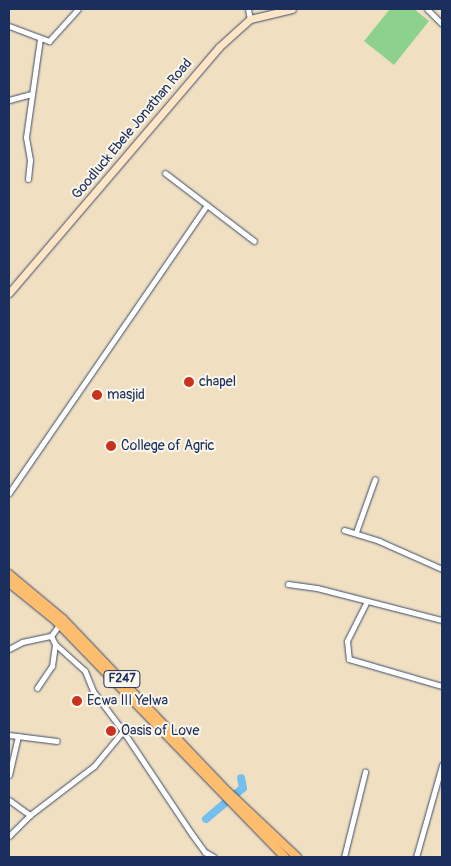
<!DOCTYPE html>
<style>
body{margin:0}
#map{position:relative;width:451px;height:866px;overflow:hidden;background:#f0e0c1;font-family:Pangolin,sans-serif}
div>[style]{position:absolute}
.green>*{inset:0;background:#8cd28c}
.river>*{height:8px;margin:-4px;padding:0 4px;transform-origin:4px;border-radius:4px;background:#75bfee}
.roads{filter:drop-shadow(0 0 1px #3b4a6d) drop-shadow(0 0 1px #3b4a6d)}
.street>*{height:5px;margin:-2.5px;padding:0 2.5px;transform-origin:2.5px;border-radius:2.5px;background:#fff}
.secondary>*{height:7px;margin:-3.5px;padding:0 3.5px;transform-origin:3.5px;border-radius:3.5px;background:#fee5c5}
.primary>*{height:8px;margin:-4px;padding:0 4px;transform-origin:4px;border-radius:4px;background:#fcbd6f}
.dots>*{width:14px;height:14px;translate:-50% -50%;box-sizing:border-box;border:2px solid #fbf7ec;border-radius:50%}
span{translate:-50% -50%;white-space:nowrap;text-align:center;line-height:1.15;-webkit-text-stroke:4px #fbf7ec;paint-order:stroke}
.shield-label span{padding:1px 4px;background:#fbf7ec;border:1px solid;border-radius:4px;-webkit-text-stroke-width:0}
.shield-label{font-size:12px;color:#1b2f5e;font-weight:700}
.street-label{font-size:14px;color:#1b2f5e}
.poi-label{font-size:14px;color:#1b2f5e}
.left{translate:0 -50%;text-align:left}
.frame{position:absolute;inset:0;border:10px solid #1b2f5e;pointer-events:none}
</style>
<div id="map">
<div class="green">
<i style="clip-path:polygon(390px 9px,414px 9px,429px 21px,394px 65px,364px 41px)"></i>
</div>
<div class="river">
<i style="left:206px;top:819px;width:48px;rotate:-40deg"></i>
<i style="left:243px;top:788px;width:10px;rotate:-101deg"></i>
</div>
<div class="roads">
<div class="street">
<i style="left:248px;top:9px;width:10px;rotate:79deg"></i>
<i style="left:427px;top:9px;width:21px;rotate:45deg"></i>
<i style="left:9px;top:26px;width:43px;rotate:20.6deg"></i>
<i style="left:49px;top:41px;width:43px;rotate:-47.8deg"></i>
<i style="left:9px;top:100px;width:24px;rotate:-15deg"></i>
<i style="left:165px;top:173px;width:112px;rotate:37.4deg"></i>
<i style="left:28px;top:179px;width:19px;rotate:-84deg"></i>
<i style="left:30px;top:160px;width:23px;rotate:-100deg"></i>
<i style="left:26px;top:137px;width:99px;rotate:-81.9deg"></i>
<i style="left:9px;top:493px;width:349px;rotate:-55.5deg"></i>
<i style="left:344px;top:530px;width:37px;rotate:17deg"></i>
<i style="left:379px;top:541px;width:69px;rotate:24deg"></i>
<i style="left:356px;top:532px;width:56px;rotate:-70.3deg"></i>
<i style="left:288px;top:584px;width:29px;rotate:8deg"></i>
<i style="left:317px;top:588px;width:129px;rotate:14.4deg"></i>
<i style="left:367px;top:601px;width:45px;rotate:116.6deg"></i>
<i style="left:347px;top:641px;width:18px;rotate:84deg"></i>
<i style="left:349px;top:659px;width:97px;rotate:16.2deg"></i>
<i style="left:9px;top:649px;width:15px;rotate:-28deg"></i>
<i style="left:22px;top:642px;width:30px;rotate:-12deg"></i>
<i style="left:51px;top:636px;width:14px;rotate:-54deg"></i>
<i style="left:37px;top:688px;width:27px;rotate:-56deg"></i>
<i style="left:52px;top:666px;width:22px;rotate:-82deg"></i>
<i style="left:123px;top:731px;width:123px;rotate:56.3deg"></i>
<i style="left:191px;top:833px;width:24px;rotate:54deg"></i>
<i style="left:205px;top:852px;width:10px;rotate:29deg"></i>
<i style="left:9px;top:735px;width:48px;rotate:7.1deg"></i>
<i style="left:9px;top:775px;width:40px;rotate:-77deg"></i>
<i style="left:9px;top:800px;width:26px;rotate:36deg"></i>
<i style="left:30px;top:815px;width:81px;rotate:-37.4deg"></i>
<i style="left:94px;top:766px;width:45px;rotate:-50.4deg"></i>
<i style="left:123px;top:731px;width:50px;rotate:-126.9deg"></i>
<i style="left:93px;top:691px;width:22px;rotate:-112deg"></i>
<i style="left:85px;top:671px;width:40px;rotate:-138deg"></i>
<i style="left:55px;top:644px;width:9px;rotate:-117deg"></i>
<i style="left:9px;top:836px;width:30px;rotate:-45deg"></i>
<i style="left:344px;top:857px;width:88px;rotate:-76.1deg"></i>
<i style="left:416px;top:857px;width:96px;rotate:-74.2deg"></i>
</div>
<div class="secondary">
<i style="left:9px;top:293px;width:323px;rotate:-49.5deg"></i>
<i style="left:219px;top:47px;width:42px;rotate:-42.1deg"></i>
<i style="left:250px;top:19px;width:43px;rotate:-13.4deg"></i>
</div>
<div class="primary">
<i style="left:9px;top:574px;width:70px;rotate:39.8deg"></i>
<i style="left:63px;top:619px;width:239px;rotate:46.4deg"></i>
<i style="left:228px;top:792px;width:95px;rotate:43.3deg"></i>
<i style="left:9px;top:583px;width:60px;rotate:39deg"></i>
<i style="left:56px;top:621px;width:329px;rotate:45.9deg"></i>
</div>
</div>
<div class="dots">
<i style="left:189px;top:382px;background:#c8321e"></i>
<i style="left:97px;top:395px;background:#c8321e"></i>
<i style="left:111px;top:446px;background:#c8321e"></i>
<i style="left:77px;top:701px;background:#c8321e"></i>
<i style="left:111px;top:731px;background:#c8321e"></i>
</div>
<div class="shield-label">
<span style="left:122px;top:679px">F247</span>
</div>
<div class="street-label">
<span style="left:132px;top:129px;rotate:-50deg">Goodluck Ebele Jonathan Road</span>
</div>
<div class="poi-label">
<span class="left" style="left:199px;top:382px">chapel</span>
<span class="left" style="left:107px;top:395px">masjid</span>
<span class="left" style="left:121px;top:446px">College of Agric</span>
<span class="left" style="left:87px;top:701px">Ecwa III Yelwa</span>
<span class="left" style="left:121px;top:731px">Oasis of Love</span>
</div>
<div class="frame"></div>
</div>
